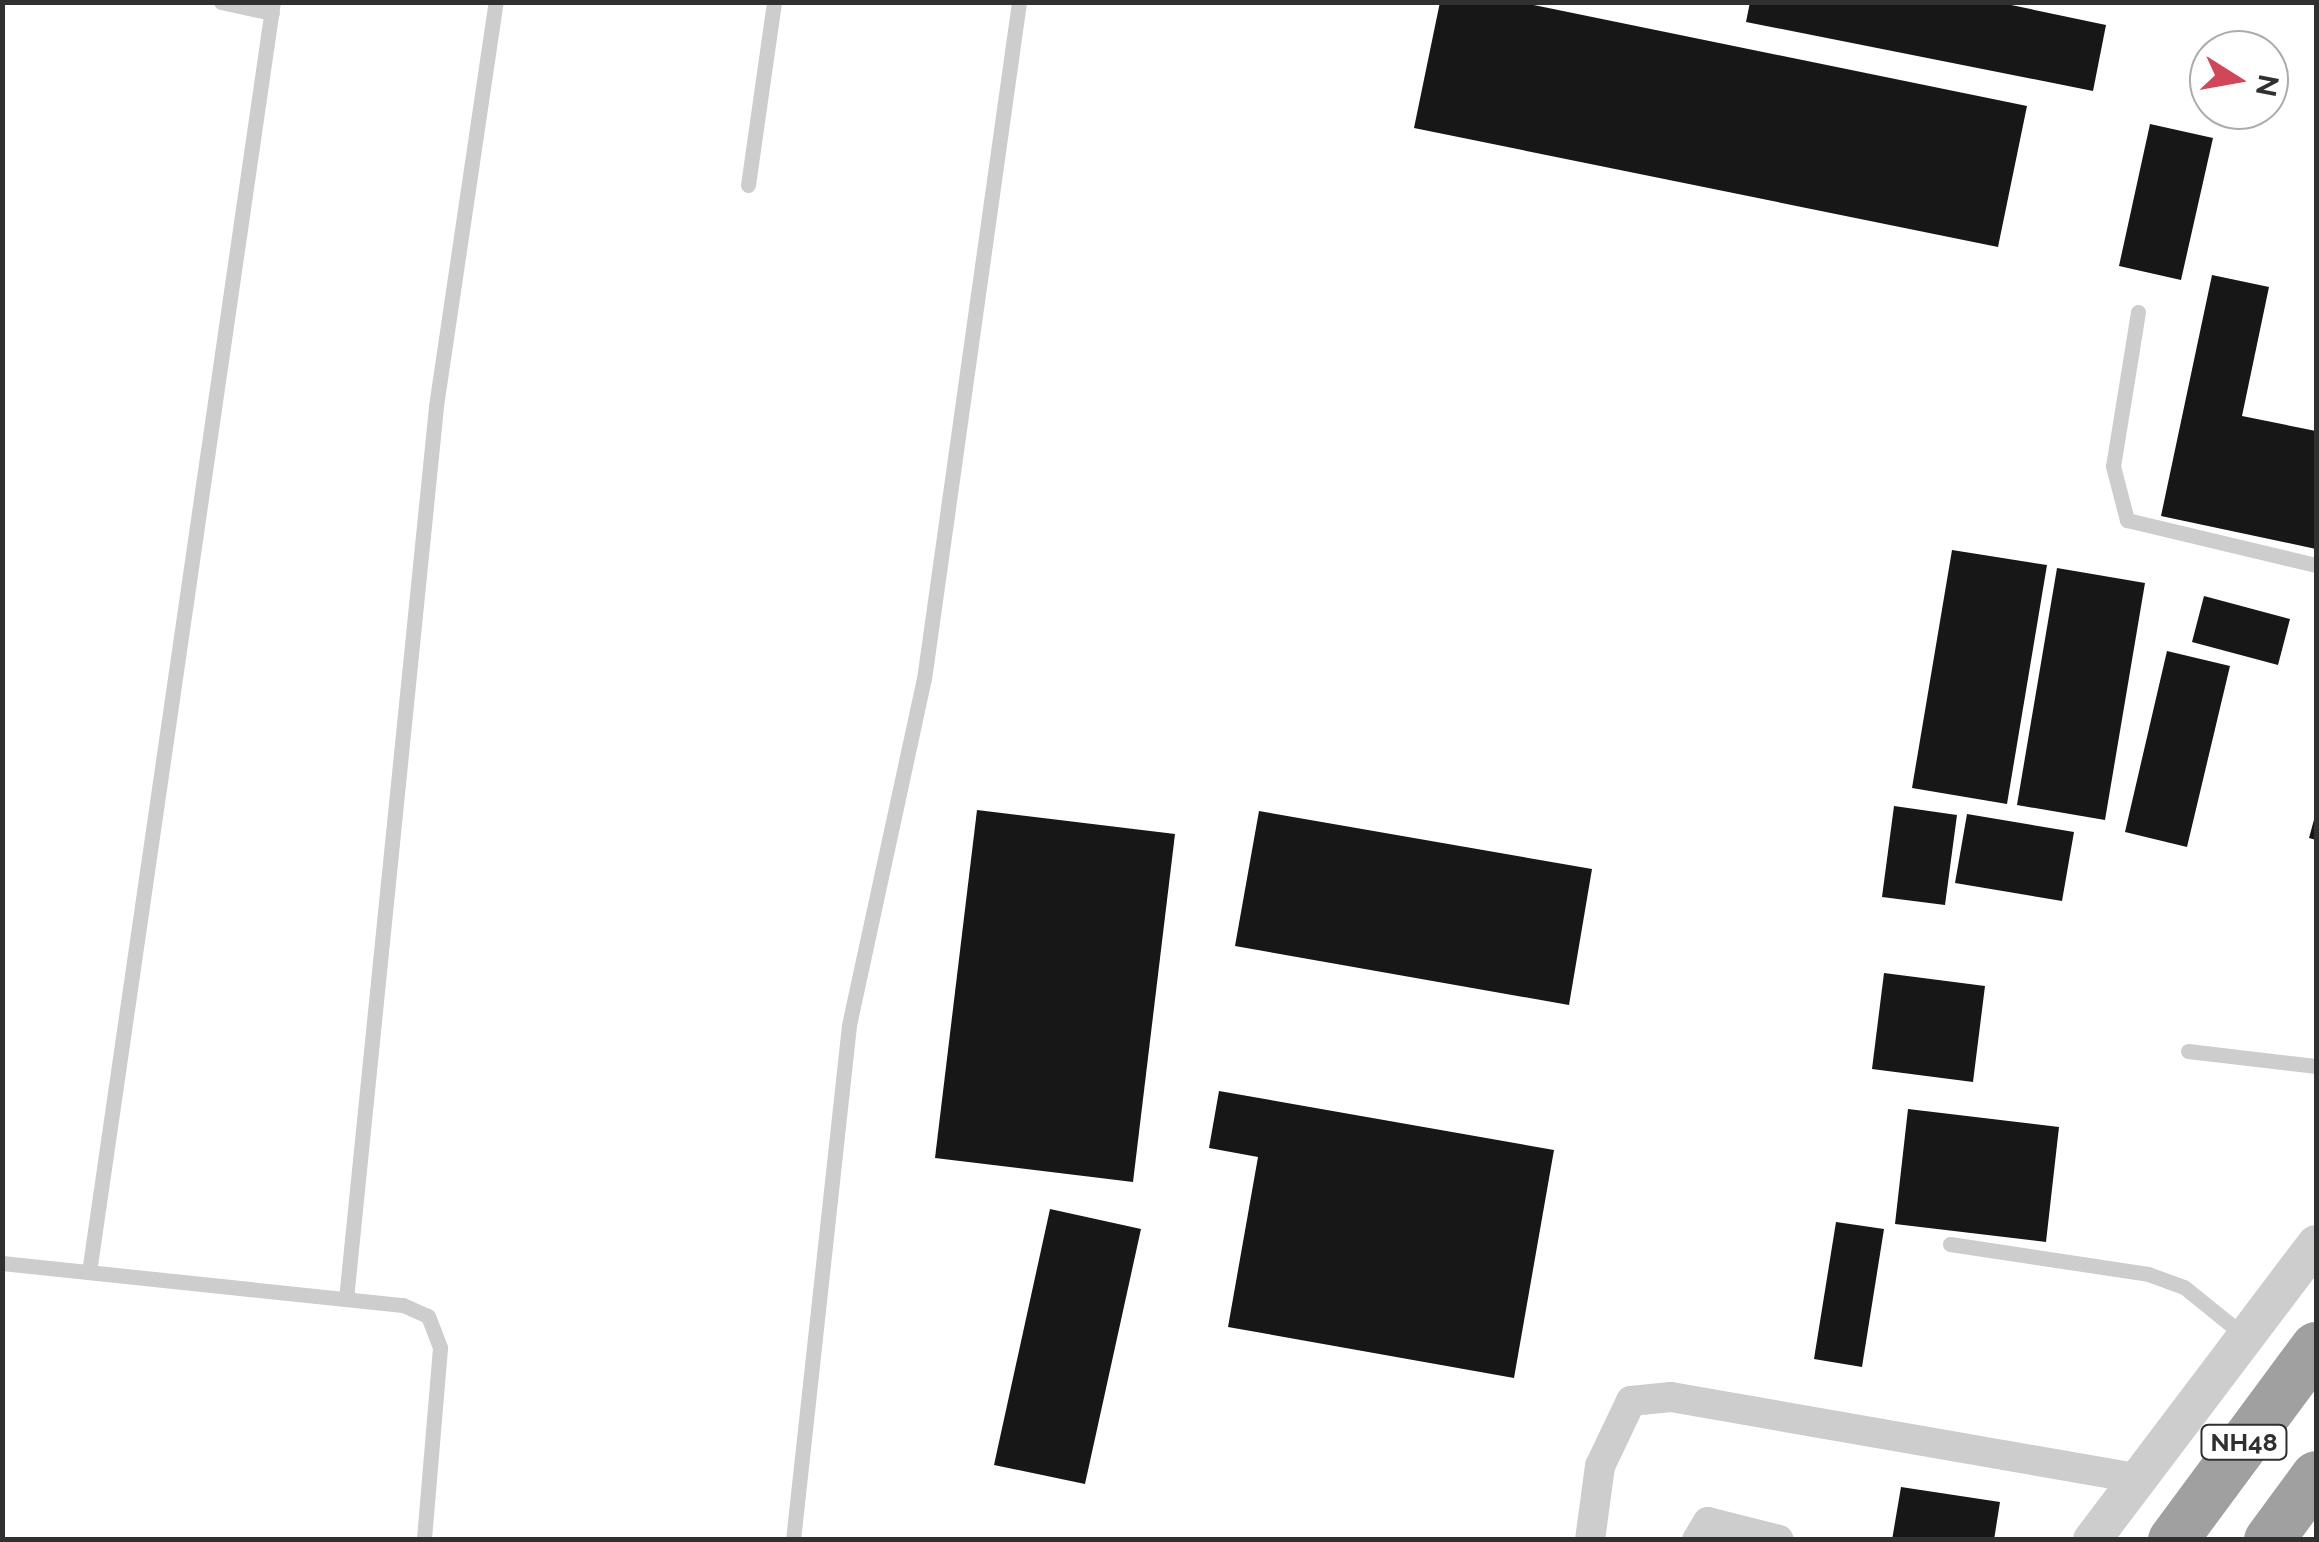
<!DOCTYPE html>
<style>
body{margin:0}
#map{position:relative;width:2319px;height:1542px;overflow:hidden;background:#fff;font-family:Raleway,sans-serif}
div>[style]{position:absolute}
.building>*{inset:0;background:#171717}
.service>*{height:15px;margin:-7.5px;padding:0 7.5px;transform-origin:7.5px;border-radius:7.5px;background:#cdcdcd}
.minor>*{height:30px;margin:-15px;padding:0 15px;transform-origin:15px;border-radius:15px;background:#cdcdcd}
.tertiary>*{height:38px;margin:-19px;padding:0 19px;transform-origin:19px;border-radius:19px;background:#cdcdcd}
.trunk>*{height:50px;margin:-25px;padding:0 25px;transform-origin:25px;border-radius:25px;background:#a0a0a0}
span{translate:-50% -50%;white-space:nowrap;text-align:center;line-height:1.15;-webkit-text-stroke:10px #fff;paint-order:stroke}
.shield-label span{padding:2px 8px;background:#fff;border:2px solid;border-radius:8px;-webkit-text-stroke-width:0}
.shield-label{font-size:25px;color:#303030;font-weight:700}
.frame{position:absolute;inset:0;border:5px solid #303030;pointer-events:none}
.north{position:absolute;left:2189px;top:30px;width:100px;height:100px;box-sizing:border-box;background:#fff;border:2px solid #acacac;border-radius:50%;rotate:101deg;font-size:28px;font-weight:700;line-height:40px;text-align:center;color:#303030}
.north::after{content:'';display:block;margin:auto;width:35px;height:45px;background:#d24757;clip-path:polygon(50% 0,100% 100%,50% 72%,0 100%)}
</style>
<div id="map">
<div class="building">
<i style="clip-path:polygon(1440px 2px,1519px 2px,2027px 106px,1998px 247px,1414px 128px)"></i>
<i style="clip-path:polygon(1750px 2px,1997px 2px,2106px 25px,2093px 91px,1746px 22px)"></i>
<i style="clip-path:polygon(2150px 124px,2213px 138px,2181px 280px,2119px 266px)"></i>
<i style="clip-path:polygon(2212px 275px,2269px 287px,2242px 416px,2316px 431px,2316px 549px,2161px 516px)"></i>
<i style="clip-path:polygon(1952px 550px,2047px 565px,2007px 804px,1912px 788px)"></i>
<i style="clip-path:polygon(2057px 568px,2145px 583px,2105px 820px,2017px 805px)"></i>
<i style="clip-path:polygon(2204px 596px,2290px 619px,2278px 665px,2192px 642px)"></i>
<i style="clip-path:polygon(2167px 651px,2230px 666px,2187px 847px,2125px 832px)"></i>
<i style="clip-path:polygon(1894px 806px,1957px 815px,1945px 905px,1882px 897px)"></i>
<i style="clip-path:polygon(977px 810px,1175px 834px,1133px 1182px,935px 1158px)"></i>
<i style="clip-path:polygon(1259px 811px,1592px 869px,1569px 1005px,1235px 946px)"></i>
<i style="clip-path:polygon(1967px 814px,2074px 832px,2062px 901px,1955px 883px)"></i>
<i style="clip-path:polygon(2315px 816px,2316px 816px,2316px 840px,2309px 838px)"></i>
<i style="clip-path:polygon(1884px 973px,1985px 986px,1973px 1082px,1872px 1069px)"></i>
<i style="clip-path:polygon(1219px 1091px,1554px 1150px,1514px 1378px,1228px 1327px,1258px 1157px,1209px 1148px)"></i>
<i style="clip-path:polygon(1908px 1109px,2059px 1127px,2046px 1242px,1895px 1224px)"></i>
<i style="clip-path:polygon(1050px 1209px,1141px 1229px,1085px 1484px,994px 1465px)"></i>
<i style="clip-path:polygon(1836px 1222px,1884px 1229px,1862px 1367px,1814px 1359px)"></i>
<i style="clip-path:polygon(1901px 1487px,2000px 1502px,1994px 1540px,1892px 1540px)"></i>
</div>
<div class="service">
<i style="left:221px;top:2px;width:52px;rotate:12.2deg"></i>
<i style="left:748px;top:185px;width:185px;rotate:-81.9deg"></i>
<i style="left:2138px;top:312px;width:156px;rotate:99.2deg"></i>
<i style="left:2113px;top:466px;width:56px;rotate:75.5deg"></i>
<i style="left:2127px;top:520px;width:194px;rotate:13.4deg"></i>
<i style="left:2188px;top:1051px;width:129px;rotate:6.7deg"></i>
<i style="left:1950px;top:1244px;width:200px;rotate:8.6deg"></i>
<i style="left:2148px;top:1274px;width:38px;rotate:20deg"></i>
<i style="left:2184px;top:1287px;width:75px;rotate:39deg"></i>
<i style="left:2px;top:1263px;width:403px;rotate:6deg"></i>
<i style="left:403px;top:1305px;width:27px;rotate:24deg"></i>
<i style="left:428px;top:1316px;width:34px;rotate:69deg"></i>
<i style="left:440px;top:1348px;width:193px;rotate:94.8deg"></i>
<i style="left:89px;top:1272px;width:1283px;rotate:-81.76deg"></i>
<i style="left:346px;top:1299px;width:898px;rotate:-84.24deg"></i>
<i style="left:436px;top:406px;width:408px;rotate:-81.6deg"></i>
<i style="left:793px;top:1540px;width:518px;rotate:-83.79deg"></i>
<i style="left:849px;top:1025px;width:354px;rotate:-77.8deg"></i>
<i style="left:924px;top:679px;width:684px;rotate:-82.01deg"></i>
</div>
<div class="minor">
<i style="left:1590px;top:1540px;width:75px;rotate:-82.3deg"></i>
<i style="left:1600px;top:1466px;width:72px;rotate:-64.5deg"></i>
<i style="left:1631px;top:1401px;width:40px;rotate:-5.7deg"></i>
<i style="left:1671px;top:1397px;width:470px;rotate:9.9deg"></i>
<i style="left:1697px;top:1540px;width:21px;rotate:-59deg"></i>
<i style="left:1708px;top:1522px;width:73px;rotate:14.2deg"></i>
</div>
<div class="tertiary">
<i style="left:2092px;top:1540px;width:371px;rotate:-52.9deg"></i>
</div>
<div class="trunk">
<i style="left:2173px;top:1540px;width:240px;rotate:-53.5deg"></i>
<i style="left:2269px;top:1540px;width:79px;rotate:-53.7deg"></i>
</div>
<div class="shield-label">
<span style="left:2244px;top:1442px">NH48</span>
</div>
<div class="frame"></div>
<div class="north">N</div>
</div>
